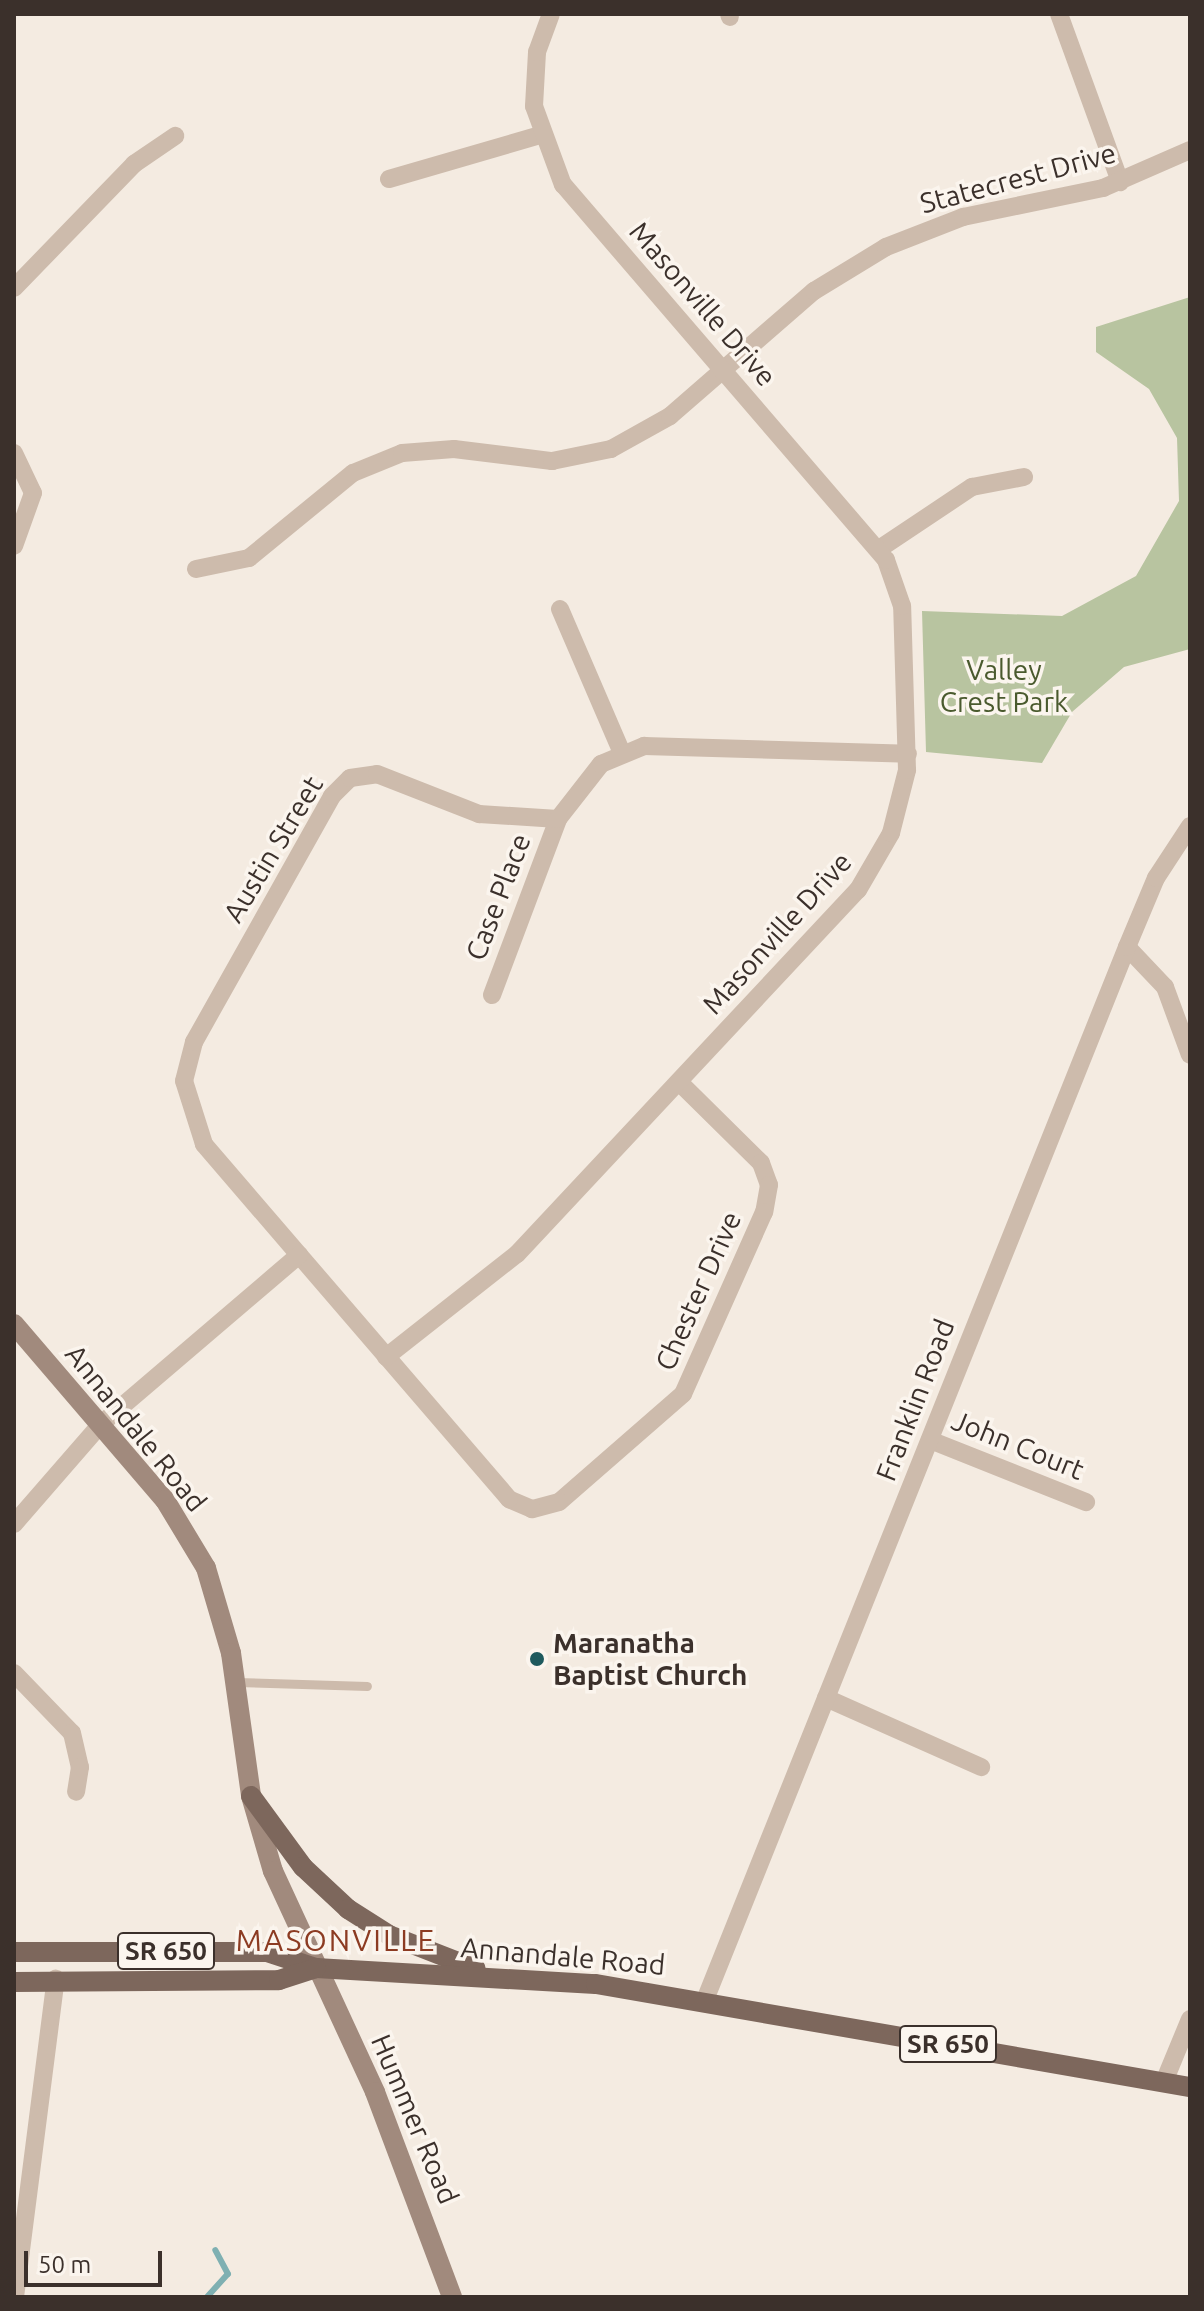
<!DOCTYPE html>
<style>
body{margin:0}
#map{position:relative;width:1204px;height:2311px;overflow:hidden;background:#f4ebe1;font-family:Ubuntu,sans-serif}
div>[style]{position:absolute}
.green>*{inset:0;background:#b8c4a0}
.stream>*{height:6px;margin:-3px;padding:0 3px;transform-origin:3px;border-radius:3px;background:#7fb0b2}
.lane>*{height:9px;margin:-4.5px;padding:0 4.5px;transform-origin:4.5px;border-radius:4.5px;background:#cdbbac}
.street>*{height:18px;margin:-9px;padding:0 9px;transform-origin:9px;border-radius:9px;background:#cdbbac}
.secondary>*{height:20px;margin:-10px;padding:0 10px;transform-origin:10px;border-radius:10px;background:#a18a7d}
.primary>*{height:20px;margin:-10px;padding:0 10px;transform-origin:10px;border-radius:10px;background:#7d675c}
.dots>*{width:22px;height:22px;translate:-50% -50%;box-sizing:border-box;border:4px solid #fbf5ee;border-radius:50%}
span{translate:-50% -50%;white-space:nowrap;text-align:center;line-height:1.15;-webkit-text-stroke:7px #fbf5ee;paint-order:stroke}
.shield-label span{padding:2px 6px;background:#fbf5ee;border:2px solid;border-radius:6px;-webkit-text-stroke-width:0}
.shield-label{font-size:26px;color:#3b302b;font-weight:700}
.street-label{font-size:28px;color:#3b302b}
.park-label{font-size:28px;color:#4a5a2e}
.poi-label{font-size:28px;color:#3b302b;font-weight:700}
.left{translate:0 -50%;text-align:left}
.neighbourhood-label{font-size:30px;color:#8c3b22;letter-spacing:2px}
.frame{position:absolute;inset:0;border:16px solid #3b302b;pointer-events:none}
.scale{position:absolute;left:24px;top:2251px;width:138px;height:36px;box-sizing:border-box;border:4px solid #3b302b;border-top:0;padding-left:10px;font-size:24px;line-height:28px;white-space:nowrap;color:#3b302b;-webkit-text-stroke:6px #fbf5ee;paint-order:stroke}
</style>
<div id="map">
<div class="green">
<i style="clip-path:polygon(1190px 297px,1190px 649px,1124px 667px,1072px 712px,1042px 763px,926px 752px,922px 611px,1062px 616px,1136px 576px,1179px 501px,1177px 438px,1149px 389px,1096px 352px,1096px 327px)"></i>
</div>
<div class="stream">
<i style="left:207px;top:2297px;width:31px;rotate:-48deg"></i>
<i style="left:228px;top:2274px;width:27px;rotate:-118deg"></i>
</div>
<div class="lane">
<i style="left:235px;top:1682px;width:132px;rotate:1.7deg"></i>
</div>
<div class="street">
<i style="left:729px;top:14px;width:3px;rotate:72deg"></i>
<i style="left:1059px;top:14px;width:179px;rotate:70deg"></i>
<i style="left:389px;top:179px;width:157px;rotate:-16.2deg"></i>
<i style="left:14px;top:288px;width:173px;rotate:-45.9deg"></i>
<i style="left:134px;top:164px;width:50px;rotate:-34.3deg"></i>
<i style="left:14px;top:453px;width:44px;rotate:64.6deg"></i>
<i style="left:33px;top:493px;width:56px;rotate:109.7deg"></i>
<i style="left:879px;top:549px;width:112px;rotate:-33.7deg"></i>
<i style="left:972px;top:487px;width:53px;rotate:-10.9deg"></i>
<i style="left:196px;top:569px;width:54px;rotate:-11.7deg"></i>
<i style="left:249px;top:558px;width:134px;rotate:-39.3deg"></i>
<i style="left:353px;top:473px;width:53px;rotate:-22.2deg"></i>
<i style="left:402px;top:453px;width:52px;rotate:-4.4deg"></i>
<i style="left:454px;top:449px;width:99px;rotate:7deg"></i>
<i style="left:552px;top:461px;width:60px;rotate:-11.5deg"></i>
<i style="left:611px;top:449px;width:68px;rotate:-29.2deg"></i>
<i style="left:670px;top:416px;width:191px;rotate:-41deg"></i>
<i style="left:814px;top:291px;width:84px;rotate:-31.4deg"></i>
<i style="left:886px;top:247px;width:83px;rotate:-21.3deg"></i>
<i style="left:963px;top:217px;width:143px;rotate:-11.7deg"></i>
<i style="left:1103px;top:188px;width:95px;rotate:-23.6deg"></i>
<i style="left:560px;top:609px;width:157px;rotate:66.7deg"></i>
<i style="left:1127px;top:947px;width:55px;rotate:46.5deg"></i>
<i style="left:1165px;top:987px;width:72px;rotate:69.8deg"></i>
<i style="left:492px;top:995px;width:188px;rotate:-69.4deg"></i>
<i style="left:679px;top:1082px;width:115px;rotate:44.6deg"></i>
<i style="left:761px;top:1163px;width:23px;rotate:70deg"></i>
<i style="left:769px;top:1185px;width:27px;rotate:100deg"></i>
<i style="left:764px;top:1212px;width:199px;rotate:114deg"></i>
<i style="left:683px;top:1394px;width:164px;rotate:138.9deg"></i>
<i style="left:559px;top:1502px;width:28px;rotate:165deg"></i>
<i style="left:532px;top:1509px;width:25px;rotate:-157deg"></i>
<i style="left:509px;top:1499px;width:468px;rotate:-130.7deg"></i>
<i style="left:204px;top:1144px;width:66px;rotate:-107.6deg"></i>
<i style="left:184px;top:1081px;width:40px;rotate:-75.6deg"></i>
<i style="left:194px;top:1042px;width:282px;rotate:-60.7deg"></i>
<i style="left:332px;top:796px;width:25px;rotate:-45deg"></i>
<i style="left:350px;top:778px;width:27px;rotate:-8deg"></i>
<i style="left:377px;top:774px;width:110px;rotate:21.4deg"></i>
<i style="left:479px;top:814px;width:79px;rotate:3.6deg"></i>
<i style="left:558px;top:819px;width:70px;rotate:-52deg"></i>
<i style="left:601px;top:764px;width:47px;rotate:-22.7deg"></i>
<i style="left:644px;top:746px;width:264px;rotate:1.7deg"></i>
<i style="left:386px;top:1357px;width:167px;rotate:-38.2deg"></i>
<i style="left:517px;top:1254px;width:499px;rotate:-46.9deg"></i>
<i style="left:858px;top:890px;width:66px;rotate:-59.9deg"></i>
<i style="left:891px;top:833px;width:65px;rotate:-75.7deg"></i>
<i style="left:907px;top:770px;width:164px;rotate:-91.7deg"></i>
<i style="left:902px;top:606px;width:49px;rotate:-109.2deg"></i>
<i style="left:886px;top:560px;width:495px;rotate:-130.7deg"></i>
<i style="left:563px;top:185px;width:84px;rotate:-110.2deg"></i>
<i style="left:534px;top:106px;width:54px;rotate:-86.8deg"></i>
<i style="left:537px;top:52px;width:40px;rotate:-69.8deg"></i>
<i style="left:930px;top:1440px;width:168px;rotate:21.7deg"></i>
<i style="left:14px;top:1524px;width:131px;rotate:-49deg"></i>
<i style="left:100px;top:1425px;width:262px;rotate:-40.5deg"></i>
<i style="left:14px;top:1673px;width:83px;rotate:46deg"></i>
<i style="left:72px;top:1733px;width:35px;rotate:77deg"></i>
<i style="left:80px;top:1767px;width:25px;rotate:99deg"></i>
<i style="left:826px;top:1698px;width:170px;rotate:24deg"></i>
<i style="left:705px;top:2000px;width:1134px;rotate:-68.16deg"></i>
<i style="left:1127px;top:947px;width:75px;rotate:-67.2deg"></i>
<i style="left:1156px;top:878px;width:62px;rotate:-56.8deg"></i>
<i style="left:1164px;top:2082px;width:68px;rotate:-67.6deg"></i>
<i style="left:15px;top:2297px;width:321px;rotate:-82.7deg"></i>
</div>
<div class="secondary">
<i style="left:14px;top:1324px;width:232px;rotate:49.4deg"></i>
<i style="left:165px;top:1500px;width:79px;rotate:58.9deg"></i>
<i style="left:206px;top:1568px;width:89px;rotate:73.6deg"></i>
<i style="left:231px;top:1653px;width:144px;rotate:82deg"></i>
<i style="left:251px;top:1796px;width:78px;rotate:73.7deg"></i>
<i style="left:273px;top:1871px;width:243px;rotate:65.2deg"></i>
<i style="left:375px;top:2092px;width:219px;rotate:69.4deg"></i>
</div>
<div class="primary">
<i style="left:251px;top:1796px;width:88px;rotate:53.8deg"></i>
<i style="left:303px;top:1867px;width:62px;rotate:43deg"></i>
<i style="left:348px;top:1909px;width:49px;rotate:32.4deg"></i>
<i style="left:389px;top:1935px;width:93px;rotate:21.3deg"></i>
<i style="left:14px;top:1952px;width:253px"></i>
<i style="left:267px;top:1952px;width:52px;rotate:18.1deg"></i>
<i style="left:316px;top:1968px;width:280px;rotate:3.3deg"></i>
<i style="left:596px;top:1984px;width:603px;rotate:9.84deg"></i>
<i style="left:14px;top:1982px;width:265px;rotate:-0.4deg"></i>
<i style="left:279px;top:1980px;width:39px;rotate:-18deg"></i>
</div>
<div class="dots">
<i style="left:537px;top:1659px;background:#1f5a5e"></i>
</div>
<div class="shield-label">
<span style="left:166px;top:1951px">SR 650</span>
<span style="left:948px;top:2044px">SR 650</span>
</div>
<div class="street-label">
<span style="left:1018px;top:178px;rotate:-15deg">Statecrest Drive</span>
<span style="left:703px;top:304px;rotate:49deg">Masonville Drive</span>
<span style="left:273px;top:849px;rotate:-59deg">Austin Street</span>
<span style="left:498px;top:897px;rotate:-69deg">Case Place</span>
<span style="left:777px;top:933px;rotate:-48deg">Masonville Drive</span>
<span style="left:698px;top:1291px;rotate:-66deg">Chester Drive</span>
<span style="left:915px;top:1400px;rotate:-69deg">Franklin Road</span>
<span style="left:136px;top:1428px;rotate:51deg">Annandale Road</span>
<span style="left:1018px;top:1445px;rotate:22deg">John Court</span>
<span style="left:563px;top:1956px;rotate:5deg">Annandale Road</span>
<span style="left:415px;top:2119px;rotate:67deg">Hummer Road</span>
</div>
<div class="park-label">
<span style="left:1004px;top:686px">Valley<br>Crest Park</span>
</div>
<div class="poi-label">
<span class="left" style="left:553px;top:1659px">Maranatha<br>Baptist Church</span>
</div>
<div class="neighbourhood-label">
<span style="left:336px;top:1940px">MASONVILLE</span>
</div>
<div class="frame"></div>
<div class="scale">50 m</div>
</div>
